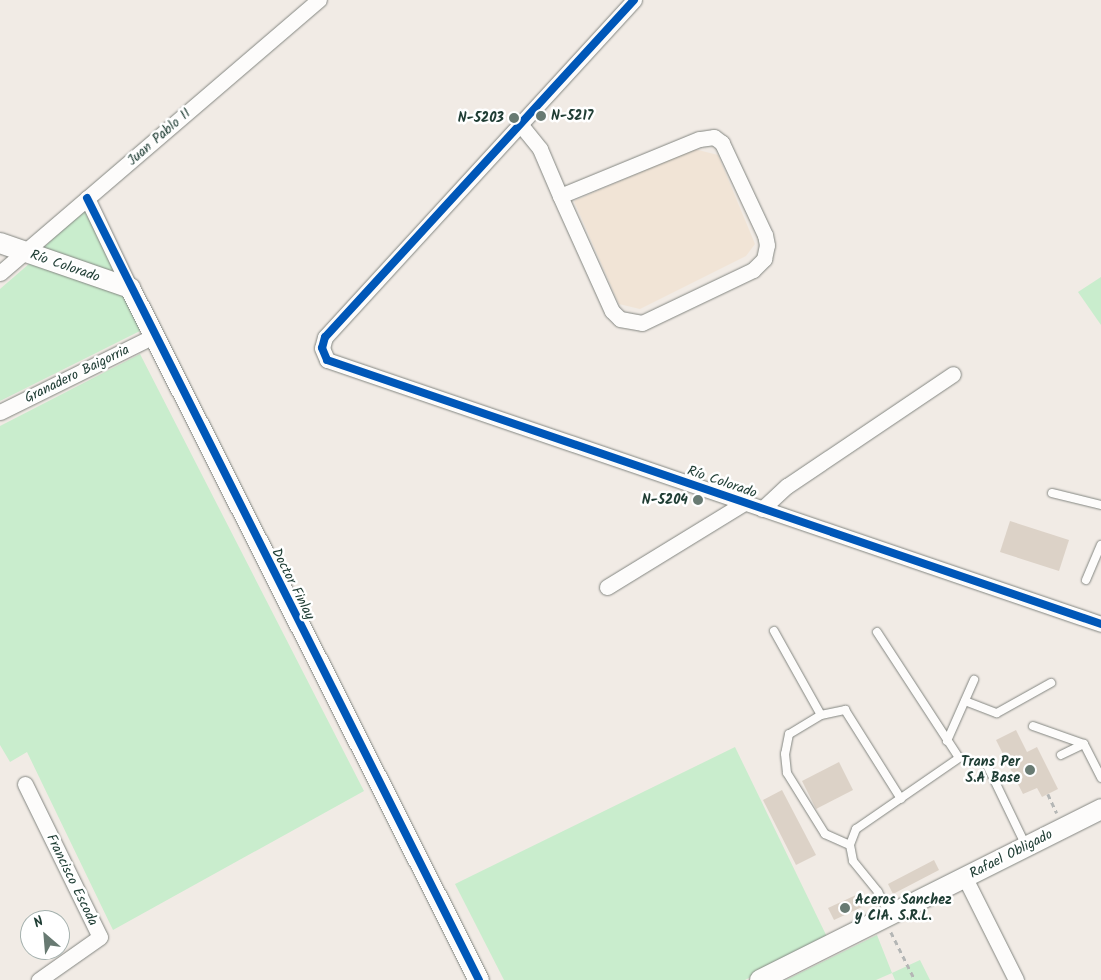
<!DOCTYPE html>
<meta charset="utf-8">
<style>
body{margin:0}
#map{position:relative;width:1101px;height:980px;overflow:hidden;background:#f1ebe5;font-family:Kalam,sans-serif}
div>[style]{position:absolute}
.built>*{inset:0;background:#f1e4d6}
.green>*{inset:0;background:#c9edcd}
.building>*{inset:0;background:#dcd2c7}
.path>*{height:2.5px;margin-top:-1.25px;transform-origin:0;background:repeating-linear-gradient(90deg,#b4b6b5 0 5px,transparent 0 9px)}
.roads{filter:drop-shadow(0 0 1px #838681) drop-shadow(0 0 1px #838681)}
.service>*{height:8px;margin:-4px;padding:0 4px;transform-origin:4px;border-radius:4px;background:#fdfcfb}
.minor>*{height:15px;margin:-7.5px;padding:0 7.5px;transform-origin:7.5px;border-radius:7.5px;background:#fdfcfb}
.tertiary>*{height:20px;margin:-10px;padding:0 10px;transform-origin:10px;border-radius:10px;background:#fdfcfb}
.cycleway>*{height:8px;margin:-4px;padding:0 4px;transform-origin:4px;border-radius:4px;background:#0057b8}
.dots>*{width:14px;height:14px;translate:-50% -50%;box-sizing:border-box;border:2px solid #fff;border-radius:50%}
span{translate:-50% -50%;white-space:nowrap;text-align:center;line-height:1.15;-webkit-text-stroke:5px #fff;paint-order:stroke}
.poi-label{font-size:14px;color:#1f3d34;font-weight:700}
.left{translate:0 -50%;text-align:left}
.right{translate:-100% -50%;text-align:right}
.street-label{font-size:14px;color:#1f3d34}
.north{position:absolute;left:20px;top:910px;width:50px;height:50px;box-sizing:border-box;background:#fff;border:1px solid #a5b1ae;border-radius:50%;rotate:333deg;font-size:14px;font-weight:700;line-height:20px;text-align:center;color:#1f3d34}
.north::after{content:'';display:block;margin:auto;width:18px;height:22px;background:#687a72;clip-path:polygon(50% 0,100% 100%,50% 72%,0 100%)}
</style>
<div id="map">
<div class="built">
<i style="clip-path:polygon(694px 149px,718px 155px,755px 244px,746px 256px,640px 309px,619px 304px,574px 201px)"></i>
</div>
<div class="green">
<i style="clip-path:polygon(85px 209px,117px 275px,43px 248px)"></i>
<i style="clip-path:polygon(30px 263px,124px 296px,142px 330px,0 401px,0 289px)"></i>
<i style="clip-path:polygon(1101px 277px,1101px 325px,1078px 292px)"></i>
<i style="clip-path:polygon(140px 354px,364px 791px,113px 930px,27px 752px,10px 762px,0 745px,0 426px)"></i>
<i style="clip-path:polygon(735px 747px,828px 939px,745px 980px,504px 980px,455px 884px)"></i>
<i style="clip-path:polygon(877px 935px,892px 973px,920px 960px,930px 980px,895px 980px,892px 973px,876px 980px,786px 980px)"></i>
</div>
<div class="building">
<i style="clip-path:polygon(1010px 521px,1069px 540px,1059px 571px,1000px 552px)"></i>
<i style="clip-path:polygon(1016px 730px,1027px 752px,1037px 747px,1058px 789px,1042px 797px,1037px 788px,1023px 794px,996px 740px)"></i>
<i style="clip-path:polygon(839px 762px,853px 790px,816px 809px,802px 781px)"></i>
<i style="clip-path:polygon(782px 790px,816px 855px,796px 865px,763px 800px)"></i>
<i style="clip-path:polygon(934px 860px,939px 870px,893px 894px,888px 884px)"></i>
<i style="clip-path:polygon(856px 895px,862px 907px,834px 920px,828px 908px)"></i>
</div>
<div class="path">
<i style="left:1048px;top:794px;width:21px;rotate:65deg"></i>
<i style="left:891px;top:932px;width:54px;rotate:63.4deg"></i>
</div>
<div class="roads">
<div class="service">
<i style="left:1052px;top:493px;width:50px;rotate:13.8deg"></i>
<i style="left:1086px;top:580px;width:38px;rotate:-67deg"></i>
<i style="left:774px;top:631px;width:96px;rotate:60.8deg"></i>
<i style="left:821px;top:715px;width:25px;rotate:-12deg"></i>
<i style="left:845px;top:710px;width:105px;rotate:57.8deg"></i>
<i style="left:877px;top:632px;width:150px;rotate:56.9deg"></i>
<i style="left:959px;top:758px;width:125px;rotate:145.4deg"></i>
<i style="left:856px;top:829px;width:17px;rotate:111deg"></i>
<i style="left:850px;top:845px;width:16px;rotate:79deg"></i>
<i style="left:853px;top:861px;width:40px;rotate:51deg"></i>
<i style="left:878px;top:892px;width:25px;rotate:64deg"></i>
<i style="left:965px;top:701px;width:34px;rotate:21deg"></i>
<i style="left:997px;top:713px;width:62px;rotate:-29.1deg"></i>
<i style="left:821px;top:715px;width:37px;rotate:149deg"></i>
<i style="left:789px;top:734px;width:20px;rotate:101deg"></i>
<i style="left:785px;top:754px;width:19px;rotate:84deg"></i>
<i style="left:787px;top:773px;width:72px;rotate:58.1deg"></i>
<i style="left:825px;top:834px;width:27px;rotate:24deg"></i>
<i style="left:1033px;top:726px;width:54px;rotate:19.4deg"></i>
<i style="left:947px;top:741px;width:67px;rotate:-66.1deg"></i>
<i style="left:1061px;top:755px;width:25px;rotate:-26deg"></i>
<i style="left:1084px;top:744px;width:38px;rotate:63deg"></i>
<i style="left:987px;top:765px;width:90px;rotate:64.3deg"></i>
</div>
<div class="minor">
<i style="left:634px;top:0;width:457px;rotate:132.5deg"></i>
<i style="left:325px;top:337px;width:11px;rotate:105deg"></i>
<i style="left:322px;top:348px;width:13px;rotate:67deg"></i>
<i style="left:327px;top:360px;width:818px;rotate:18.83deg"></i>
<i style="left:520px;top:124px;width:32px;rotate:51deg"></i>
<i style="left:540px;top:149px;width:51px;rotate:66.9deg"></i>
<i style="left:560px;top:196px;width:126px;rotate:65.7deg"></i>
<i style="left:612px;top:311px;width:11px;rotate:45deg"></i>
<i style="left:620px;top:319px;width:22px;rotate:10deg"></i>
<i style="left:642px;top:323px;width:123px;rotate:-25.5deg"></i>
<i style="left:753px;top:270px;width:16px;rotate:-45deg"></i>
<i style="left:764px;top:259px;width:14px;rotate:-78deg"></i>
<i style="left:767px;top:245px;width:10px;rotate:-101deg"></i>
<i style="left:765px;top:235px;width:102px;rotate:-115.1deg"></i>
<i style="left:722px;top:143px;width:10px;rotate:-143deg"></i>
<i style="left:714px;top:137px;width:15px;rotate:172deg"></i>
<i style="left:699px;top:139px;width:150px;rotate:157.7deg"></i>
<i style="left:87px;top:198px;width:100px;rotate:64.5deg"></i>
<i style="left:0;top:273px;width:420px;rotate:-40.6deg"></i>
<i style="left:0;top:412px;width:172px;rotate:-26.3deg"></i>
<i style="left:762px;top:509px;width:34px;rotate:-43deg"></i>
<i style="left:787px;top:486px;width:200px;rotate:-34deg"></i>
<i style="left:607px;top:587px;width:161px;rotate:-31.5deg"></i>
<i style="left:25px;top:784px;width:170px;rotate:63.9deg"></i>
<i style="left:100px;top:937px;width:75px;rotate:144.8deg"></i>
<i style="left:965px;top:878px;width:114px;rotate:63.4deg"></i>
</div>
<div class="tertiary">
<i style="left:0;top:243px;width:138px;rotate:19.1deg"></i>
<i style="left:130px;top:288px;width:775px;rotate:63.24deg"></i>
<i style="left:760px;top:980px;width:381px;rotate:-26.6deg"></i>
</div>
</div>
<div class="cycleway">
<i style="left:634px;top:0;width:457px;rotate:132.5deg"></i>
<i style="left:325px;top:337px;width:11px;rotate:105deg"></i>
<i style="left:322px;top:348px;width:13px;rotate:67deg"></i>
<i style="left:327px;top:360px;width:818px;rotate:18.83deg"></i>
<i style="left:87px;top:198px;width:875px;rotate:63.38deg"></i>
</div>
<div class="dots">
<i style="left:541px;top:116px;background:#687a72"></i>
<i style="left:514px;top:118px;background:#687a72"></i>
<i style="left:698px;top:500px;background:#687a72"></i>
<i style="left:1030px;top:770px;background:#687a72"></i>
<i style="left:845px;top:908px;background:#687a72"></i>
</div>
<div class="poi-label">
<span class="left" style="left:551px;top:116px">N-5217</span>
<span class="right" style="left:504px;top:118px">N-5203</span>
<span class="right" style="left:688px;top:500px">N-5204</span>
<span class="right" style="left:1020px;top:770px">Trans Per<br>S.A Base</span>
<span class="left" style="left:855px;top:908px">Aceros Sanchez<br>y CIA. S.R.L.</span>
</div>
<div class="street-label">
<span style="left:159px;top:137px;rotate:-41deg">Juan Pablo II</span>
<span style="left:65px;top:266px;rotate:19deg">Río Colorado</span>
<span style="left:77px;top:374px;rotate:-26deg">Granadero Baigorria</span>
<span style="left:722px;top:482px;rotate:19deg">Río Colorado</span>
<span style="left:293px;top:584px;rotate:63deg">Doctor Finlay</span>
<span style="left:1011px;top:854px;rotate:-27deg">Rafael Obligado</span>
<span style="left:72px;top:880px;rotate:64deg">Francisco Escoda</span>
</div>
<div class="north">N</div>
</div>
